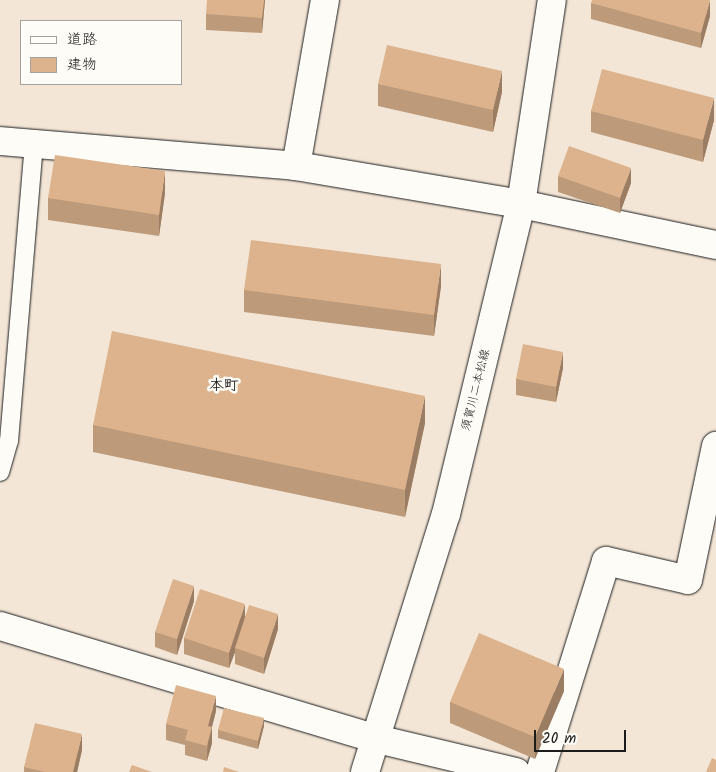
<!DOCTYPE html>
<meta charset="utf-8">
<style>
body{margin:0}
#map{position:relative;width:716px;height:772px;overflow:hidden;background:#f3e6d7;font-family:Kalam,"Klee One",sans-serif}
div>[style]{position:absolute}
.roads{filter:drop-shadow(0 0 1px #1c1c1c) drop-shadow(0 0 1px #1c1c1c)}
.lane>*{height:18px;margin:-9px;padding:0 9px;transform-origin:9px;border-radius:9px;background:#fdfcf7}
.street>*{height:28px;margin:-14px;padding:0 14px;transform-origin:14px;border-radius:14px;background:#fdfcf7}
.secondary>*{height:28px;margin:-14px;padding:0 14px;transform-origin:14px;border-radius:14px;background:#fdfcf7}
.wall>*{inset:0;background:#bd9a79}
.shaded-wall>*{inset:0;background:#9a7d63}
.building>*{inset:0;background:#dcb38d}
span{translate:-50% -50%;white-space:nowrap;text-align:center;line-height:1.15;-webkit-text-stroke:5px #fdfcf7;paint-order:stroke}
.street-label{font-size:12px;color:#1c1c1c}
.quarter-label{font-size:15px;color:#1c1c1c;font-weight:700}
.legend{position:absolute;left:20px;top:20px;width:162px;height:65px;box-sizing:border-box;background:#fdfcf7;border:1px solid #a3a29f;margin:0;padding:6px 9px;list-style:none;font-size:15px;color:#1c1c1c}
.legend li{display:flex;align-items:center;gap:10px;height:25px}
.legend b{width:25px;border:1px solid #a3a29f}
.scale{position:absolute;left:534px;top:730px;width:92px;height:22px;box-sizing:border-box;border:2px solid #1c1c1c;border-top:0;padding-left:6px;font-size:15px;line-height:18px;white-space:nowrap;color:#1c1c1c;-webkit-text-stroke:4px #fdfcf7;paint-order:stroke}
</style>
<div id="map">
<div class="roads">
<div class="lane">
<i style="left:0;top:472px;width:32px;rotate:-74deg"></i>
<i style="left:9px;top:441px;width:298px;rotate:-85.2deg"></i>
</div>
<div class="street">
<i style="left:0;top:141px;width:297px;rotate:4.8deg"></i>
<i style="left:296px;top:166px;width:228px;rotate:9.6deg"></i>
<i style="left:521px;top:204px;width:199px;rotate:11.9deg"></i>
<i style="left:296px;top:166px;width:169px;rotate:-80.1deg"></i>
<i style="left:0;top:626px;width:394px;rotate:16.7deg"></i>
<i style="left:377px;top:739px;width:143px;rotate:13.4deg"></i>
<i style="left:540px;top:772px;width:221px;rotate:-72.6deg"></i>
<i style="left:606px;top:561px;width:84px;rotate:13deg"></i>
<i style="left:688px;top:580px;width:137px;rotate:-78.2deg"></i>
</div>
<div class="secondary">
<i style="left:365px;top:772px;width:270px;rotate:-72.6deg"></i>
<i style="left:446px;top:514px;width:319px;rotate:-76.4deg"></i>
<i style="left:521px;top:204px;width:206px;rotate:-81.4deg"></i>
</div>
</div>
<div class="wall">
<i style="clip-path:polygon(265px 0,262px 33px,206px 30px,206px 14px)"></i>
<i style="clip-path:polygon(591px 3px,710px 16px,701px 48px,591px 19px)"></i>
<i style="clip-path:polygon(378px 84px,502px 92px,493px 132px,378px 106px)"></i>
<i style="clip-path:polygon(591px 111px,714px 120px,703px 162px,591px 132px)"></i>
<i style="clip-path:polygon(558px 176px,631px 183px,620px 213px,558px 192px)"></i>
<i style="clip-path:polygon(165px 193px,159px 236px,48px 220px,48px 198px)"></i>
<i style="clip-path:polygon(441px 286px,434px 336px,244px 312px,244px 290px)"></i>
<i style="clip-path:polygon(563px 368px,556px 402px,516px 395px,516px 379px)"></i>
<i style="clip-path:polygon(425px 423px,405px 517px,93px 452px,93px 425px)"></i>
<i style="clip-path:polygon(194px 601px,177px 655px,155px 647px,155px 632px)"></i>
<i style="clip-path:polygon(245px 616px,278px 629px,264px 674px,235px 664px,235px 652px,229px 668px,184px 654px,184px 638px)"></i>
<i style="clip-path:polygon(564px 691px,535px 759px,450px 723px,450px 702px)"></i>
<i style="clip-path:polygon(216px 711px,212px 727px,212px 743px,207px 761px,185px 755px,185px 745px,166px 740px,166px 724px)"></i>
<i style="clip-path:polygon(264px 726px,258px 749px,218px 738px,218px 730px)"></i>
<i style="clip-path:polygon(82px 750px,77px 772px,24px 772px,24px 767px)"></i>
</div>
<div class="shaded-wall">
<i style="clip-path:polygon(264px 0,265px 0,262px 33px,262px 18px)"></i>
<i style="clip-path:polygon(710px 0,710px 16px,701px 48px,701px 33px)"></i>
<i style="clip-path:polygon(502px 71px,502px 92px,493px 132px,493px 110px)"></i>
<i style="clip-path:polygon(714px 98px,714px 120px,703px 162px,703px 140px)"></i>
<i style="clip-path:polygon(631px 168px,631px 183px,620px 213px,620px 198px)"></i>
<i style="clip-path:polygon(165px 171px,165px 193px,159px 236px,159px 215px)"></i>
<i style="clip-path:polygon(441px 264px,441px 286px,434px 336px,434px 315px)"></i>
<i style="clip-path:polygon(563px 352px,563px 368px,556px 402px,556px 387px)"></i>
<i style="clip-path:polygon(425px 396px,425px 423px,405px 517px,405px 490px)"></i>
<i style="clip-path:polygon(194px 586px,194px 601px,177px 655px,177px 639px)"></i>
<i style="clip-path:polygon(245px 604px,245px 620px,235px 648px,235px 652px,229px 668px,229px 653px)"></i>
<i style="clip-path:polygon(278px 614px,278px 629px,264px 674px,264px 658px)"></i>
<i style="clip-path:polygon(564px 669px,564px 691px,535px 759px,535px 737px)"></i>
<i style="clip-path:polygon(216px 696px,216px 711px,209px 738px,212px 727px,212px 743px,207px 761px,208px 726px)"></i>
<i style="clip-path:polygon(264px 718px,264px 726px,258px 749px,258px 741px)"></i>
<i style="clip-path:polygon(82px 734px,82px 750px,77px 772px,73px 772px)"></i>
</div>
<div class="building">
<i style="clip-path:polygon(207px 0,264px 0,262px 18px,206px 14px)"></i>
<i style="clip-path:polygon(592px 0,710px 0,701px 33px,591px 3px)"></i>
<i style="clip-path:polygon(387px 45px,502px 71px,493px 110px,378px 84px)"></i>
<i style="clip-path:polygon(602px 69px,714px 98px,703px 140px,591px 111px)"></i>
<i style="clip-path:polygon(569px 146px,631px 168px,620px 198px,558px 176px)"></i>
<i style="clip-path:polygon(55px 155px,165px 171px,159px 215px,48px 198px)"></i>
<i style="clip-path:polygon(251px 240px,441px 264px,434px 315px,244px 290px)"></i>
<i style="clip-path:polygon(112px 331px,425px 396px,405px 490px,93px 425px)"></i>
<i style="clip-path:polygon(523px 344px,563px 352px,556px 387px,516px 379px)"></i>
<i style="clip-path:polygon(173px 579px,194px 586px,177px 639px,155px 632px)"></i>
<i style="clip-path:polygon(200px 589px,245px 604px,229px 653px,184px 638px)"></i>
<i style="clip-path:polygon(249px 605px,278px 614px,264px 658px,235px 648px)"></i>
<i style="clip-path:polygon(479px 633px,564px 669px,535px 737px,450px 702px)"></i>
<i style="clip-path:polygon(176px 685px,216px 696px,208px 726px,212px 727px,207px 746px,185px 740px,188px 730px,166px 724px)"></i>
<i style="clip-path:polygon(224px 708px,264px 718px,258px 741px,218px 730px)"></i>
<i style="clip-path:polygon(35px 723px,82px 734px,73px 772px,45px 772px,24px 767px)"></i>
<i style="clip-path:polygon(712px 758px,716px 760px,716px 772px,706px 772px)"></i>
<i style="clip-path:polygon(132px 765px,152px 772px,129px 772px)"></i>
<i style="clip-path:polygon(224px 767px,239px 772px,223px 772px)"></i>
</div>
<div class="street-label">
<span style="left:476px;top:390px;rotate:-76deg">須賀川二本松線</span>
</div>
<div class="quarter-label">
<span style="left:224px;top:387px">本町</span>
</div>
<ul class="legend">
<li><b style="height:6px;background:#fdfcf7"></b>道路</li>
<li><b style="height:14px;background:#dcb38d"></b>建物</li>
</ul>
<div class="scale">20 m</div>
</div>
